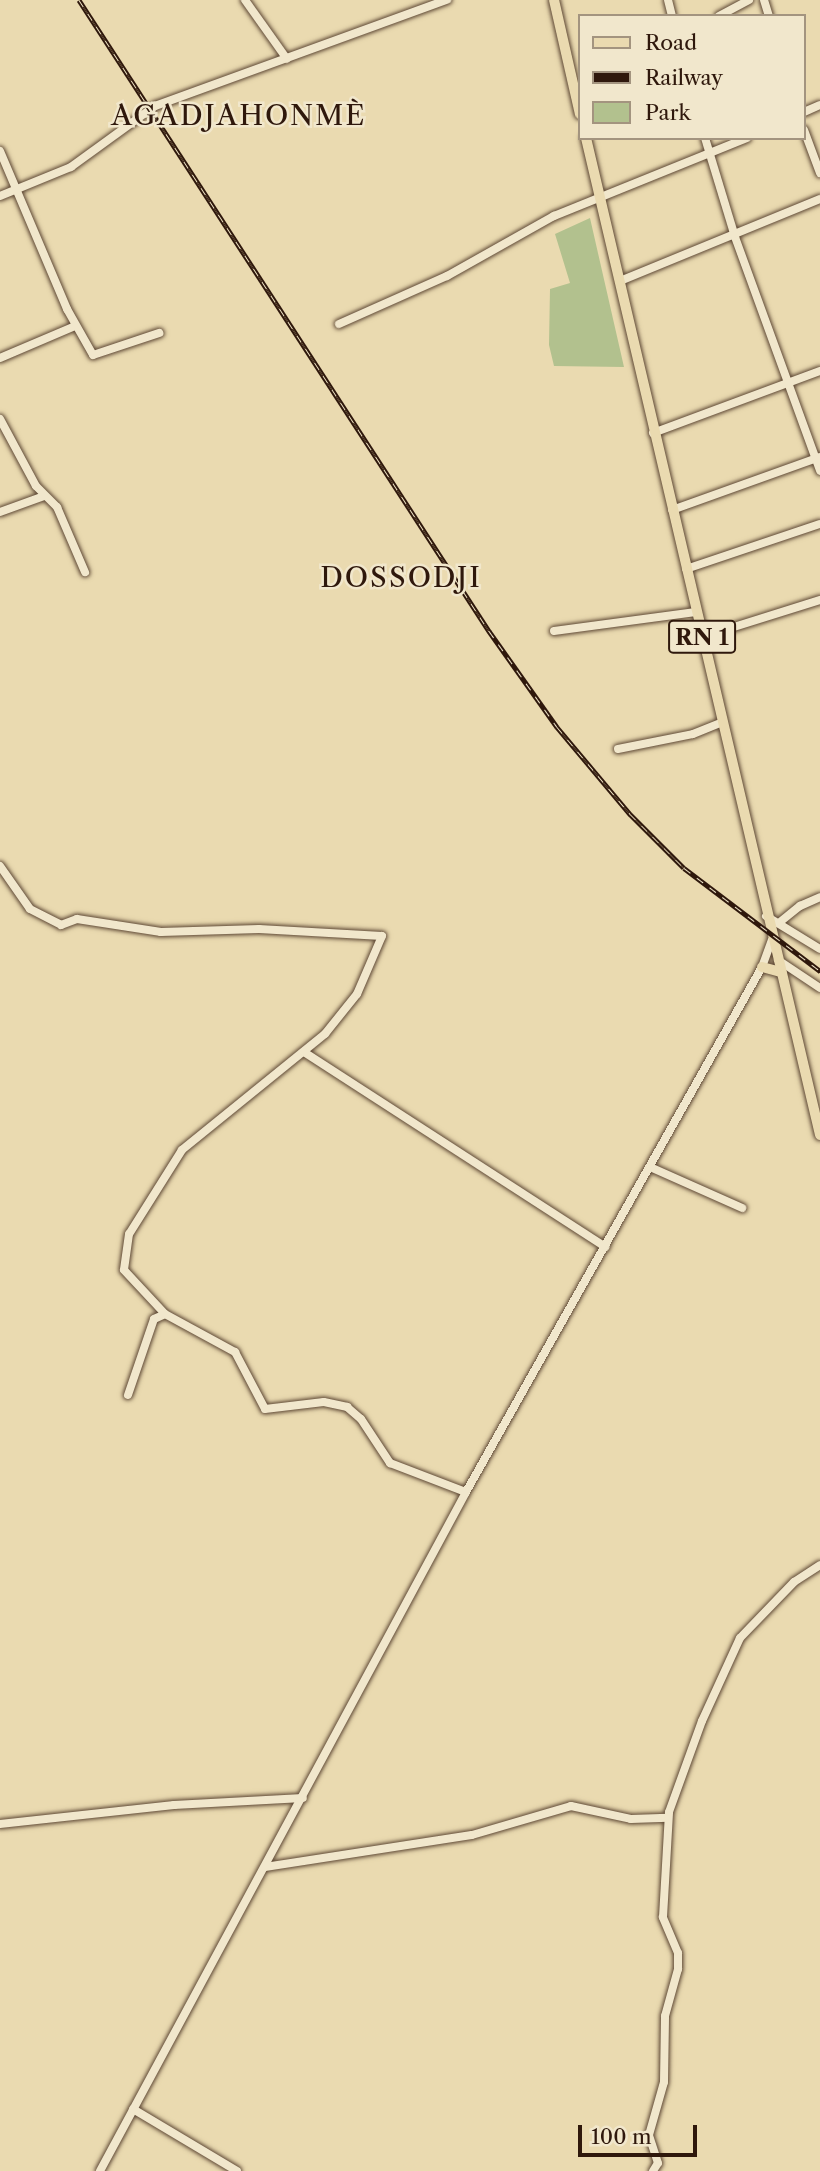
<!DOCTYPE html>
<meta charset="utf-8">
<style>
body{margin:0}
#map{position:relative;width:820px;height:2171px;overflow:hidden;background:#eadab0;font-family:"Libre Caslon Text",serif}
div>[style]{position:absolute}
.green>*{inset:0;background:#b2c18e}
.roads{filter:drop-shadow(0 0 2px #5e4835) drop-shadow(0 0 2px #5e4835)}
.minor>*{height:8px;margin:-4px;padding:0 4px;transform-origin:4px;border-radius:4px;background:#f1e7cc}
.major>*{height:10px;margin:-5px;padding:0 5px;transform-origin:5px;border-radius:5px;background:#eadab0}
.rail>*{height:5px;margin-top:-2.5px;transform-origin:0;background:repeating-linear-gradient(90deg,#f1e7cc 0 8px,#2f180c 0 16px);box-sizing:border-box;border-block:2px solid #2f180c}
span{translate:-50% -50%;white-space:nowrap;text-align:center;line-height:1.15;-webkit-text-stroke:5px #f1e7cc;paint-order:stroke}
.shield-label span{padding:2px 5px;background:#f1e7cc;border:2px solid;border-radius:5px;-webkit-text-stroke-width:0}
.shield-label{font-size:23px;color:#2f180c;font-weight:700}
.quarter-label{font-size:28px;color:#2f180c;letter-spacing:2px}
.legend{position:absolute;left:578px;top:14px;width:228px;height:126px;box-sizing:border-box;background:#f1e7cc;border:2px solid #a3947f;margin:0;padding:9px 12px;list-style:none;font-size:21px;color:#2f180c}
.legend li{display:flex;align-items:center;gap:14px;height:35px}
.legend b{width:35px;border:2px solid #a3947f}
.scale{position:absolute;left:578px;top:2125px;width:119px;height:32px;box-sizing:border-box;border:4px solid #2f180c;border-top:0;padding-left:9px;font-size:21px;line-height:24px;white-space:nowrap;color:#2f180c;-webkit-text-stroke:5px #f1e7cc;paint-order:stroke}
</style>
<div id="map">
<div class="green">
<i style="clip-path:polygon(590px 218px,624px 367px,554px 366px,549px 345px,550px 289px,570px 283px,555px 234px)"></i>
</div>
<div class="roads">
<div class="minor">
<i style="left:245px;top:0;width:72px;rotate:54.6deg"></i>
<i style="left:668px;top:0;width:16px;rotate:76deg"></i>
<i style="left:764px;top:0;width:17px;rotate:73deg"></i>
<i style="left:719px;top:16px;width:34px;rotate:-28deg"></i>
<i style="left:804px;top:112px;width:17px;rotate:-24deg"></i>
<i style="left:804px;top:130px;width:46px;rotate:69.6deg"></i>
<i style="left:705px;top:138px;width:103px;rotate:73.1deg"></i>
<i style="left:735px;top:237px;width:249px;rotate:70deg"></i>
<i style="left:0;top:151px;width:172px;rotate:67deg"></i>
<i style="left:67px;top:309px;width:53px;rotate:60.5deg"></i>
<i style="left:93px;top:355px;width:70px;rotate:-18.4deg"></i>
<i style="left:0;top:196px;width:77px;rotate:-22.2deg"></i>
<i style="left:71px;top:167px;width:104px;rotate:-36deg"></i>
<i style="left:155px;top:106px;width:311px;rotate:-20deg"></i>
<i style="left:620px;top:281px;width:216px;rotate:-22.3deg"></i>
<i style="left:339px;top:324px;width:118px;rotate:-24deg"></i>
<i style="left:447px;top:276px;width:123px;rotate:-29.3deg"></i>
<i style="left:554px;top:216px;width:208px;rotate:-22deg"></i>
<i style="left:0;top:358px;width:82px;rotate:-23.1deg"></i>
<i style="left:0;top:419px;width:76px;rotate:61.8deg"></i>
<i style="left:36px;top:486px;width:30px;rotate:45deg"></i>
<i style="left:57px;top:507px;width:71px;rotate:66.7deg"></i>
<i style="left:653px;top:433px;width:178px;rotate:-20.4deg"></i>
<i style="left:672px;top:510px;width:157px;rotate:-19.7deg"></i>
<i style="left:0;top:512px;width:47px;rotate:-20deg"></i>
<i style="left:686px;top:569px;width:141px;rotate:-18.6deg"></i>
<i style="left:554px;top:631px;width:143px;rotate:-7.6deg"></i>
<i style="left:702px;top:637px;width:124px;rotate:-17.4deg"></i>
<i style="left:618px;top:749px;width:76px;rotate:-11.3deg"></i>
<i style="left:693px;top:734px;width:31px;rotate:-22deg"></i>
<i style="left:0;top:866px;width:52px;rotate:55.1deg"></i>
<i style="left:30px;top:909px;width:35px;rotate:27deg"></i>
<i style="left:61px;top:925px;width:17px;rotate:-21deg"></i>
<i style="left:77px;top:919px;width:85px;rotate:8.8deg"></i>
<i style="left:161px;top:932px;width:98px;rotate:-1.8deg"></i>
<i style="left:259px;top:929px;width:123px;rotate:3.3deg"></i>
<i style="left:382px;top:936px;width:63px;rotate:113.3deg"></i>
<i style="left:357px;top:994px;width:51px;rotate:128.7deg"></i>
<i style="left:325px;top:1034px;width:184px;rotate:141deg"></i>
<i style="left:182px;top:1150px;width:99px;rotate:122.2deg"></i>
<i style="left:129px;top:1234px;width:36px;rotate:98deg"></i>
<i style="left:124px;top:1270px;width:60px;rotate:47deg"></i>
<i style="left:766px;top:916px;width:63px;rotate:31.4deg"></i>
<i style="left:780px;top:922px;width:26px;rotate:-39deg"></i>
<i style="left:800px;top:906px;width:22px;rotate:-24deg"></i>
<i style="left:778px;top:960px;width:50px;rotate:33.7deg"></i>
<i style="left:304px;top:1052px;width:359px;rotate:32.9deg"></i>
<i style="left:650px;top:1167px;width:101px;rotate:24deg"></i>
<i style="left:128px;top:1395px;width:80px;rotate:-71.1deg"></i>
<i style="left:154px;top:1319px;width:12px;rotate:-24deg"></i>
<i style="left:165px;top:1314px;width:80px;rotate:28.5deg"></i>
<i style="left:235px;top:1352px;width:64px;rotate:62.2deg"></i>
<i style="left:265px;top:1409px;width:59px;rotate:-6.8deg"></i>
<i style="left:324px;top:1402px;width:24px;rotate:12deg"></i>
<i style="left:347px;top:1407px;width:18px;rotate:41deg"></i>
<i style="left:361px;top:1419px;width:53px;rotate:56.6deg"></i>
<i style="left:390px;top:1463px;width:81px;rotate:20.9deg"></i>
<i style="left:0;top:1824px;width:175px;rotate:-6.2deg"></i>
<i style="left:174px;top:1805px;width:129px;rotate:-3.1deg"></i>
<i style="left:265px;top:1867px;width:209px;rotate:-8.8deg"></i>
<i style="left:472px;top:1835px;width:103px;rotate:-16.3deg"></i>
<i style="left:571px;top:1806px;width:61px;rotate:12.2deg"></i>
<i style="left:631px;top:1819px;width:37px;rotate:-2deg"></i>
<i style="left:133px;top:2109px;width:121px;rotate:30.8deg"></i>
<i style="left:100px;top:2171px;width:771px;rotate:-61.67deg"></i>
<i style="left:466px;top:1492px;width:603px;rotate:-60.59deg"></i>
<i style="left:762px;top:967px;width:29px;rotate:-70deg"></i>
<i style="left:653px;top:2171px;width:9px;rotate:-58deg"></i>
<i style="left:658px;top:2163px;width:29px;rotate:-108deg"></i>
<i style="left:649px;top:2135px;width:55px;rotate:-74.2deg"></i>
<i style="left:664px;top:2082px;width:66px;rotate:-89.1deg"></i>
<i style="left:665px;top:2016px;width:49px;rotate:-74.5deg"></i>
<i style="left:678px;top:1969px;width:16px;rotate:-90deg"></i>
<i style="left:678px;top:1953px;width:39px;rotate:-113deg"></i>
<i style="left:663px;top:1917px;width:105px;rotate:-86.7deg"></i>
<i style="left:669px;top:1812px;width:97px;rotate:-70.1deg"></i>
<i style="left:702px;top:1721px;width:91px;rotate:-65.4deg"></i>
<i style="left:740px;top:1638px;width:78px;rotate:-46deg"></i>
<i style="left:794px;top:1582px;width:31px;rotate:-33deg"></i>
</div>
<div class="major">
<i style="left:554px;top:0;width:117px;rotate:77.2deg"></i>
<i style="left:586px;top:138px;width:1024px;rotate:76.79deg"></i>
<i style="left:762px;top:967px;width:20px;rotate:15deg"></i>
</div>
</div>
<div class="rail">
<i style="left:79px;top:0;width:753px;rotate:56.99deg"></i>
<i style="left:489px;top:631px;width:118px;rotate:54.7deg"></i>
<i style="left:557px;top:727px;width:114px;rotate:50deg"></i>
<i style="left:630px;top:814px;width:76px;rotate:45deg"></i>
<i style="left:684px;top:868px;width:171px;rotate:37.1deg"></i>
</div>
<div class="shield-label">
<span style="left:702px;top:637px">RN 1</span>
</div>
<div class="quarter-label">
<span style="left:239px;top:115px">AGADJAHONMÈ</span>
<span style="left:401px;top:577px">DOSSODJI</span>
</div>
<ul class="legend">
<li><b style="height:9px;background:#eadab0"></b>Road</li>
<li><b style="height:9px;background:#2f180c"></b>Railway</li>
<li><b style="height:19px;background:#b2c18e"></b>Park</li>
</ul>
<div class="scale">100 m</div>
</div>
